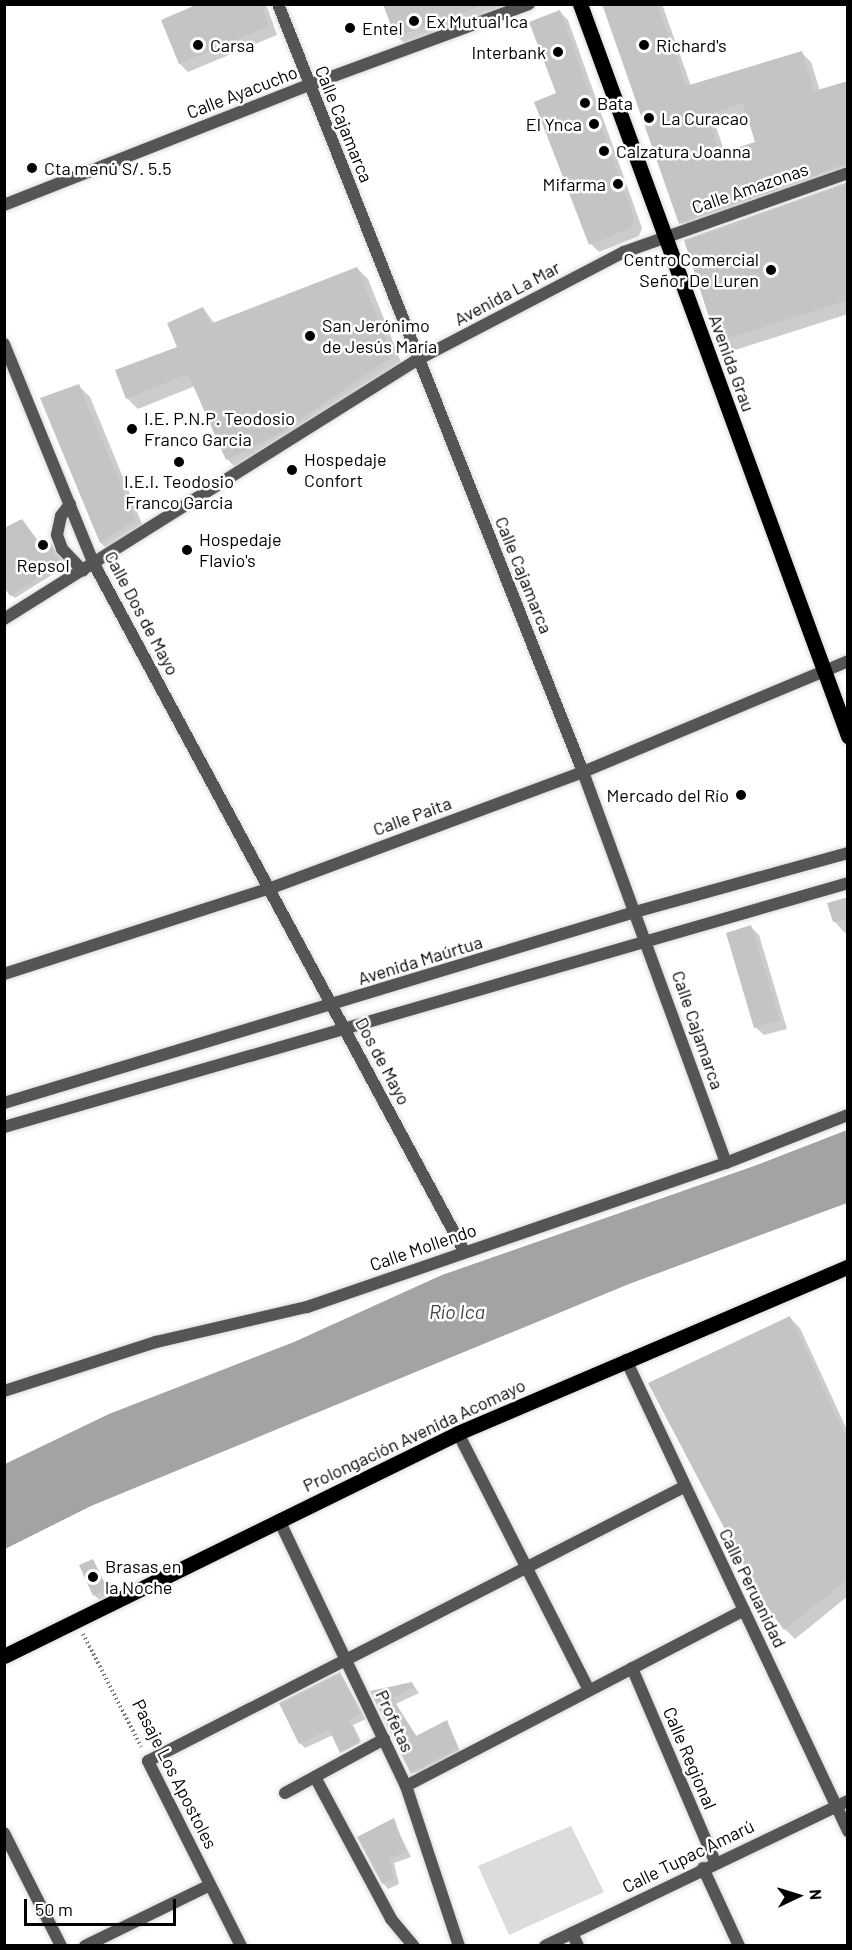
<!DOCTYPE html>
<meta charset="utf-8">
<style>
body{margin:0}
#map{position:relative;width:852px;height:1950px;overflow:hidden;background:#fff;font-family:Barlow,sans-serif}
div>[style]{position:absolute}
.green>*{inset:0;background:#dcdcdc}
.water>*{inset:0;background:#a3a3a3}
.shadow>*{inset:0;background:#0003}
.building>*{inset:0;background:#c4c4c4}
.path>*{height:4px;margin-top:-2px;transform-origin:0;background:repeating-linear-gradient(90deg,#777 0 1.5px,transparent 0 4.5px)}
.roads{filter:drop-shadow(0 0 2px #dbdbdb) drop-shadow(0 0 2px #dbdbdb)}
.service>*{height:12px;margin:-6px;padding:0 6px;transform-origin:6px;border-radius:6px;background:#555}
.minor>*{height:12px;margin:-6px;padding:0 6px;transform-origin:6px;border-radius:6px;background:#555}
.primary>*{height:15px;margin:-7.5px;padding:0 7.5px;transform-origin:7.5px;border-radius:7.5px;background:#000}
.dots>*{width:16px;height:16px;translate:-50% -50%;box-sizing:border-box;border:3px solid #fff;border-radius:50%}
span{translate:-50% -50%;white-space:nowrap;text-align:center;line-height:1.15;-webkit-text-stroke:5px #fff;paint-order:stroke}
.poi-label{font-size:18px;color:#000}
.left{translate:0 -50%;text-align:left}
.right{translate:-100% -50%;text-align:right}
.street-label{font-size:18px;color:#000}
.water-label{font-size:20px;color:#444;font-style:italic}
.frame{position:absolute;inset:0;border:6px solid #000;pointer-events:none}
.north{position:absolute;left:768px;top:1866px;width:60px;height:60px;-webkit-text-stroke:4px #fff;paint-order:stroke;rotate:86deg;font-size:16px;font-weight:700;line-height:24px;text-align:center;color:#000}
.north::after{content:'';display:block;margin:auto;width:21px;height:27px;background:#000;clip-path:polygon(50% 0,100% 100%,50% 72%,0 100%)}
.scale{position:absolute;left:24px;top:1899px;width:152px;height:27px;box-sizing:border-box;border:3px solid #000;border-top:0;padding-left:8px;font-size:18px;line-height:21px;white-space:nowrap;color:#000;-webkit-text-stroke:4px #fff;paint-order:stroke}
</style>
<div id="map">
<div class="green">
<i style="clip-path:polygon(571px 1826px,604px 1892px,509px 1935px,478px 1866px)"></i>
</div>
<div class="water">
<i style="clip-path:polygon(847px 1130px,847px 1203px,629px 1284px,91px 1506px,5px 1549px,5px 1464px,109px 1414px,294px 1342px,442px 1275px,754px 1166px)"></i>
</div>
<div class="shadow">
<i style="clip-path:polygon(201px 4px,266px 4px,277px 35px,188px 72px,180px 64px,163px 21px)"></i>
<i style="clip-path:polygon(385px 4px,524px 4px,408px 47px,397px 36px)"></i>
<i style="clip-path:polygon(evenodd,604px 4px,662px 4px,691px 86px,802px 53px,811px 62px,820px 91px,848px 82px,848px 177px,690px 232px,681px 223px,604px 4px,747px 113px,757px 143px,725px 153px,715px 124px,747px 113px)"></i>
<i style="clip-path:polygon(560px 12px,568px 20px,642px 228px,639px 236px,599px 252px,591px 244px)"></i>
<i style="clip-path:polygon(848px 182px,848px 314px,729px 352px,718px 341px)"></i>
<i style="clip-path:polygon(357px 268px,368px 279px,403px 367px,238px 470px,227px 459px,195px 386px,138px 409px,127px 398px,179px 348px,203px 308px,215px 324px)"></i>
<i style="clip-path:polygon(78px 385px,90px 397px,145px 531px,112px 554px,101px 543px,42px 399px)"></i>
<i style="clip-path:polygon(55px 549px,66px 566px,15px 598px,11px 595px,44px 550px)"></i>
<i style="clip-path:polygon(848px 899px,848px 932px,845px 933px,834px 921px)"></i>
<i style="clip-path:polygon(751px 927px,759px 935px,787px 1029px,764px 1035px,755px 1027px)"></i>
<i style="clip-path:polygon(790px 1318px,800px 1328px,848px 1432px,848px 1596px,795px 1639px,785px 1629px)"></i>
<i style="clip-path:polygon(93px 1560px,111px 1595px,100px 1600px,94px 1595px)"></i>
<i style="clip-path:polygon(340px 1674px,366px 1719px,353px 1725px,361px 1741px,341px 1751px,333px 1735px,305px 1748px,300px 1743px)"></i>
<i style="clip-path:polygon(412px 1683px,419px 1693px,396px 1704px,417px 1737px,447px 1721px,462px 1755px,418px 1778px,372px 1692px)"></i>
<i style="clip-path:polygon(393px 1820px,411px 1857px,394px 1863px,399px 1884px,388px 1889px,383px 1883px)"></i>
</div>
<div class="building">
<i style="clip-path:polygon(198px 4px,261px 4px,269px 26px,179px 64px,161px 20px)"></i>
<i style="clip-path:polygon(383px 4px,479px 4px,479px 6px,395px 37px)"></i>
<i style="clip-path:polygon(evenodd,602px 4px,657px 4px,686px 86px,802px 51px,814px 91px,848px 81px,848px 165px,679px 224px,602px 4px,743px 103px,755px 142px,720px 153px,707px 115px,743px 103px)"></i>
<i style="clip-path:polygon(560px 10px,634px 219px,631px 228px,589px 245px,534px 102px,556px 93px,529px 22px)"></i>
<i style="clip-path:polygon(848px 182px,848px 300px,717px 342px,684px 240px)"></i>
<i style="clip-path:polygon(357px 267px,393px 356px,277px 435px,226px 460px,188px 374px,126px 399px,115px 370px,177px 347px,167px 323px,203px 307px,210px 324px)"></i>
<i style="clip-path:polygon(79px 384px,135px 520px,100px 543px,40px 398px)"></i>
<i style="clip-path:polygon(22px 519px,43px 548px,51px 543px,63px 562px,10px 596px,4px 587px,4px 528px)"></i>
<i style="clip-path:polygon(848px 897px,848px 918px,833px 922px,827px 903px)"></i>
<i style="clip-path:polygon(751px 925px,780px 1020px,754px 1028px,726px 933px)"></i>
<i style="clip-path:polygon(790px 1316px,848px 1441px,848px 1579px,784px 1630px,761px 1598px,648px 1383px)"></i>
<i style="clip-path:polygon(93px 1559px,107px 1589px,93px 1596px,79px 1565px)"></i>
<i style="clip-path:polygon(340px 1672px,362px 1713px,349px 1720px,360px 1743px,340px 1753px,329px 1729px,299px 1744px,279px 1703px)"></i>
<i style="clip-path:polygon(412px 1682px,414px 1687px,392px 1698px,416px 1736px,447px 1720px,458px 1750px,411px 1774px,370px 1691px)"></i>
<i style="clip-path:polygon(394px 1818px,406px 1852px,389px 1858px,394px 1878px,382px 1884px,357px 1837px)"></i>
</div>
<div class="path">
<i style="left:83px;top:1634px;width:127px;rotate:62.8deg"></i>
</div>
<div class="roads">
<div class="service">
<i style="left:70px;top:504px;width:15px;rotate:127deg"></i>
<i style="left:61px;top:516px;width:19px;rotate:102deg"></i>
<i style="left:57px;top:535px;width:15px;rotate:70deg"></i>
<i style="left:62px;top:549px;width:30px;rotate:46deg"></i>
</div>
<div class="minor">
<i style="left:278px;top:4px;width:826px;rotate:68.34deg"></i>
<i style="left:583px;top:772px;width:416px;rotate:69.9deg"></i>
<i style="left:4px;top:205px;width:328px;rotate:-21.5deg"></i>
<i style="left:309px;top:85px;width:234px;rotate:-20.2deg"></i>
<i style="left:4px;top:344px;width:238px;rotate:67.8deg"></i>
<i style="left:94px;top:564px;width:780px;rotate:61.69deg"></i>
<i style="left:4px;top:619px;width:490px;rotate:-32.1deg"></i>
<i style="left:419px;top:359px;width:231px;rotate:-27.6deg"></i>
<i style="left:624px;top:252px;width:238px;rotate:-19.4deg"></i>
<i style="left:4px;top:974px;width:281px;rotate:-17.9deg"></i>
<i style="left:271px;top:888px;width:333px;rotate:-20.4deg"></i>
<i style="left:583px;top:772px;width:287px;rotate:-22.7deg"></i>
<i style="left:4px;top:1103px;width:659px;rotate:-16.84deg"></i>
<i style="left:635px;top:912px;width:221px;rotate:-15.5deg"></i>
<i style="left:4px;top:1127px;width:879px;rotate:-16.12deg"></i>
<i style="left:626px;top:1360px;width:521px;rotate:64.76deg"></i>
<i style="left:4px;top:1391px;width:160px;rotate:-17.9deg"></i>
<i style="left:156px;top:1342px;width:155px;rotate:-13.1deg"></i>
<i style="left:307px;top:1307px;width:443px;rotate:-19deg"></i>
<i style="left:726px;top:1163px;width:131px;rotate:-21.5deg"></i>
<i style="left:458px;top:1433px;width:288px;rotate:63deg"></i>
<i style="left:279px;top:1520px;width:295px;rotate:64.5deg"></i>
<i style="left:406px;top:1786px;width:169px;rotate:71.7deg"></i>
<i style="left:632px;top:1668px;width:211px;rotate:66.8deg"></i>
<i style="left:315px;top:1777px;width:161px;rotate:61.8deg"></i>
<i style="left:391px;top:1919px;width:35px;rotate:50deg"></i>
<i style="left:406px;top:1786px;width:381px;rotate:-27.5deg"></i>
<i style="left:285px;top:1793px;width:113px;rotate:-28.6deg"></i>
<i style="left:4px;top:1833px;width:127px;rotate:63.2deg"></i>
<i style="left:703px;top:1868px;width:86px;rotate:65.2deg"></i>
<i style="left:572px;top:1933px;width:14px;rotate:65deg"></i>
<i style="left:85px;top:1946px;width:139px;rotate:-26deg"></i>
<i style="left:241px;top:1946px;width:207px;rotate:-116.7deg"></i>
<i style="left:148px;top:1761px;width:602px;rotate:-27.08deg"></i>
<i style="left:545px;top:1946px;width:336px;rotate:-25.6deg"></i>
</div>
<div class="primary">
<i style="left:580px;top:4px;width:780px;rotate:69.89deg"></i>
<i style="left:4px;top:1656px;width:506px;rotate:-26.16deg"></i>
<i style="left:458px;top:1433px;width:424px;rotate:-23.1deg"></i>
</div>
</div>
<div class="dots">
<i style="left:414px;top:21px;background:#000"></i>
<i style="left:350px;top:28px;background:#000"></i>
<i style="left:198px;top:45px;background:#000"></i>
<i style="left:644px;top:45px;background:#000"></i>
<i style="left:558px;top:52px;background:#000"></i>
<i style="left:585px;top:103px;background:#000"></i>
<i style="left:649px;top:118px;background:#000"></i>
<i style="left:594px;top:124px;background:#000"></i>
<i style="left:604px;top:151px;background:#000"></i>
<i style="left:32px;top:168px;background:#000"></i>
<i style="left:618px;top:184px;background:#000"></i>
<i style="left:771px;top:270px;background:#000"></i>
<i style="left:310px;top:336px;background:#000"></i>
<i style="left:132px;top:429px;background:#000"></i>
<i style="left:179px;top:462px;background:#000"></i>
<i style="left:292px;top:470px;background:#000"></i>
<i style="left:43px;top:545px;background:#000"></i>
<i style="left:187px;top:550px;background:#000"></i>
<i style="left:741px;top:795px;background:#000"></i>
<i style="left:93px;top:1577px;background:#000"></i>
</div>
<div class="poi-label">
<span class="left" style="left:426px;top:21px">Ex Mutual Ica</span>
<span class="left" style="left:362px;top:28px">Entel</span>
<span class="left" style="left:210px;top:45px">Carsa</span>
<span class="left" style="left:656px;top:45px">Richard's</span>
<span class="right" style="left:546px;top:52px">Interbank</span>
<span class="left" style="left:597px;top:103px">Bata</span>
<span class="left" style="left:661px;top:118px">La Curacao</span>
<span class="right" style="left:582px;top:124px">El Ynca</span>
<span class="left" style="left:616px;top:151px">Calzatura Joanna</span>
<span class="left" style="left:44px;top:168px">Cta menú S/. 5.5</span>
<span class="right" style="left:606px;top:184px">Mifarma</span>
<span class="right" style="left:759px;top:270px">Centro Comercial<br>Señor De Luren</span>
<span class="left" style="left:322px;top:336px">San Jerónimo<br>de Jesús María</span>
<span class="left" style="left:144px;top:429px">I.E. P.N.P. Teodosio<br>Franco Garcia</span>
<span class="left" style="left:304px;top:470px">Hospedaje<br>Confort</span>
<span style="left:179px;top:492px">I.E.I. Teodosio<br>Franco Garcia</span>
<span class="left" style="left:199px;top:550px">Hospedaje<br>Flavio's</span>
<span style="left:43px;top:565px">Repsol</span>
<span class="right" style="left:729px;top:795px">Mercado del Río</span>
<span class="left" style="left:105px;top:1577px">Brasas en<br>la Noche</span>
</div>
<div class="street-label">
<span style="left:242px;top:92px;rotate:-21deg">Calle Ayacucho</span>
<span style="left:344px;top:124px;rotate:68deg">Calle Cajamarca</span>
<span style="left:750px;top:188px;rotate:-19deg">Calle Amazonas</span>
<span style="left:507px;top:293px;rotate:-28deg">Avenida La Mar</span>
<span style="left:732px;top:363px;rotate:70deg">Avenida Grau</span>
<span style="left:524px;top:575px;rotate:68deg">Calle Cajamarca</span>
<span style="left:142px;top:613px;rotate:62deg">Calle Dos de Mayo</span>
<span style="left:412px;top:816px;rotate:-20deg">Calle Paita</span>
<span style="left:420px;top:960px;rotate:-17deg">Avenida Maúrtua</span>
<span style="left:698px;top:1030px;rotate:71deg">Calle Cajamarca</span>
<span style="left:383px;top:1061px;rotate:62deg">Dos de Mayo</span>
<span style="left:423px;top:1247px;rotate:-19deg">Calle Mollendo</span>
<span style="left:414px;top:1435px;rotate:-25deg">Prolongación Avenida Acomayo</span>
<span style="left:753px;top:1588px;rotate:64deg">Calle Peruanidad</span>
<span style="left:395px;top:1721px;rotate:65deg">Profetas</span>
<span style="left:690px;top:1758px;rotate:67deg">Calle Regional</span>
<span style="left:175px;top:1774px;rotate:63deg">Pasaje Los Apostoles</span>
<span style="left:688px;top:1856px;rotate:-26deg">Calle Tupac Amarú</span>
</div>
<div class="water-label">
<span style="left:457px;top:1311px">Río Ica</span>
</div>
<div class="frame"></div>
<div class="north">N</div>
<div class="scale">50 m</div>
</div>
